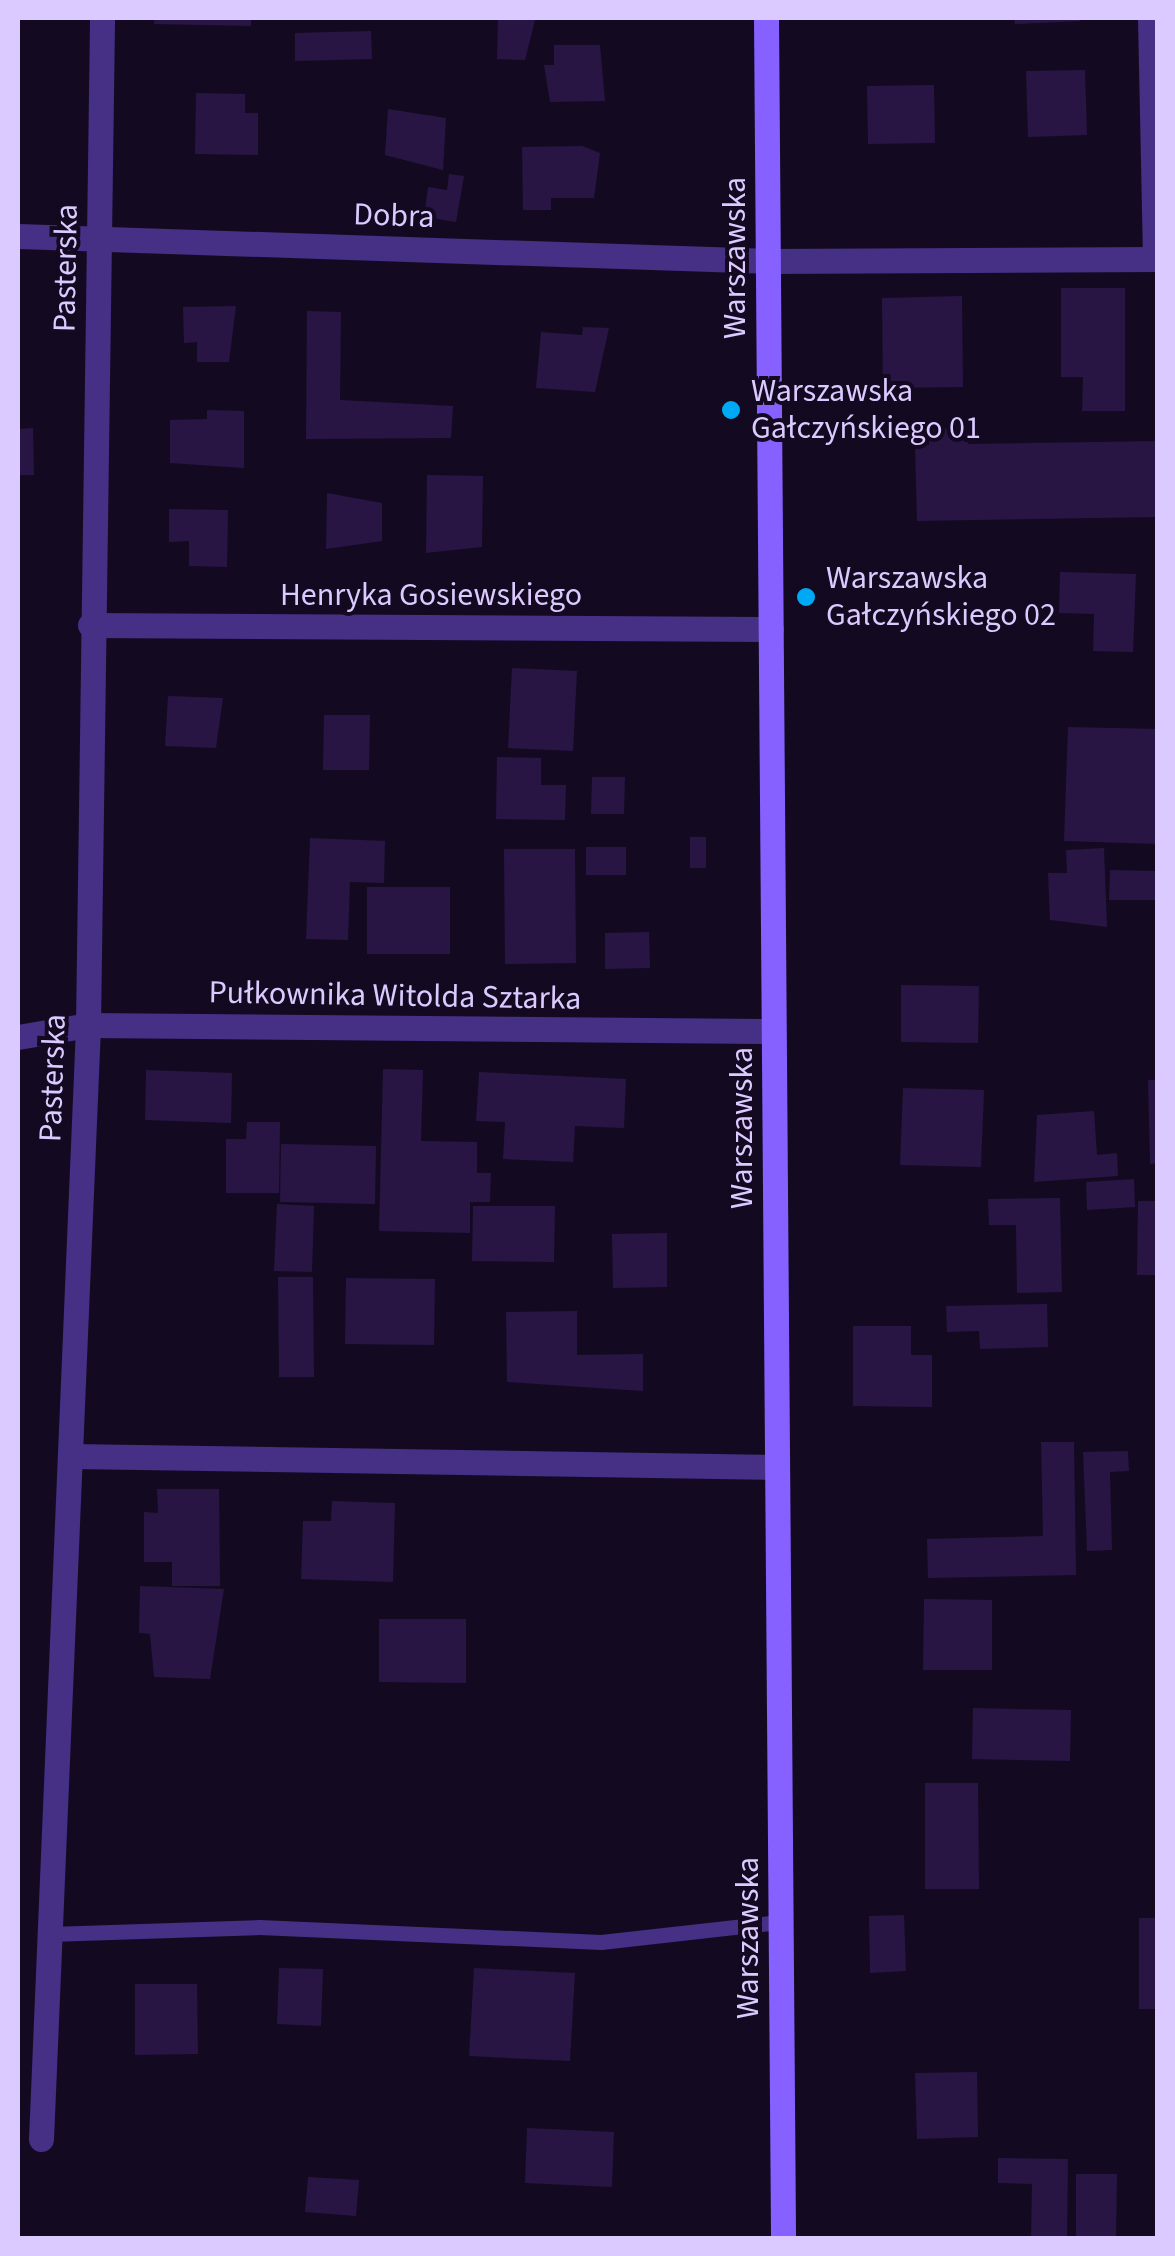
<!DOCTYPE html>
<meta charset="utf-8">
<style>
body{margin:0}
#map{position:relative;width:1175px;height:2256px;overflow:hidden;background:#130a21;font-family:"Source Sans 3",sans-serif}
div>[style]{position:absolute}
.building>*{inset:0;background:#281544}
.lane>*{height:15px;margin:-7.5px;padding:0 7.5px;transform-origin:7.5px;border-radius:7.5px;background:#453085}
.street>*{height:25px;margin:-12.5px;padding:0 12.5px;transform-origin:12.5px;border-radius:12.5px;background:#453085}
.secondary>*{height:25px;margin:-12.5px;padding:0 12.5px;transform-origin:12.5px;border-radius:12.5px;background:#8661ff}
.dots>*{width:28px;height:28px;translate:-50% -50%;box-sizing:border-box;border:5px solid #130a21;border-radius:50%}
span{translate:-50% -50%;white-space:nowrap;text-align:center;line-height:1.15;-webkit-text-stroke:8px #130a21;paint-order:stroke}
.street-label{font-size:32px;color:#dbcaff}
.poi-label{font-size:32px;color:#dbcaff}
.left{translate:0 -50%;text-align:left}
.frame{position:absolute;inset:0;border:20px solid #dbcaff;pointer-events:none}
</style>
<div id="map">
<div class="building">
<i style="clip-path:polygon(155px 18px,251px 18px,251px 26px,154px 24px)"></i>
<i style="clip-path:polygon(1014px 18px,1080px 18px,1080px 21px,1015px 24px)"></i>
<i style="clip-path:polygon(498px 19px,535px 20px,525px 60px,497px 59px)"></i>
<i style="clip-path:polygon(371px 31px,372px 59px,295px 61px,295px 33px)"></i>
<i style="clip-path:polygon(554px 45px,600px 45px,605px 101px,550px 102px,544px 65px,554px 65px)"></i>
<i style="clip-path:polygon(1085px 70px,1087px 135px,1028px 137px,1026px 71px)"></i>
<i style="clip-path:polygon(934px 85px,935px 143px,868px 144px,867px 86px)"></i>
<i style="clip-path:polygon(196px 93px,245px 94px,245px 113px,258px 113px,258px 155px,195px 154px)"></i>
<i style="clip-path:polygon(388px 109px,446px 118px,443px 170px,385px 155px)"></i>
<i style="clip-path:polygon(582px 146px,600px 153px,594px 198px,551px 198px,551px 210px,523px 210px,522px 147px)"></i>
<i style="clip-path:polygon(449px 174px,464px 176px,456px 222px,424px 217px,428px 187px,447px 190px)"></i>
<i style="clip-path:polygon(1061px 288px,1125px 288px,1125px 411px,1082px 411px,1083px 377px,1061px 377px)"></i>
<i style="clip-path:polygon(962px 296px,963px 387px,883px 388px,882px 298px)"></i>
<i style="clip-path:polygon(236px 306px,229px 362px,197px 362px,197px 342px,184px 343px,183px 307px)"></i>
<i style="clip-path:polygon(307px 311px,341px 312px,340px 400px,453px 406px,451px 438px,306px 439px)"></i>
<i style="clip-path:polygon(583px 327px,609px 328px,595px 392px,536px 388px,541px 332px,582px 335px)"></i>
<i style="clip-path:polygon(207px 410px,244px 411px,244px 468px,170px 463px,170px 420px,207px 419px)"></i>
<i style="clip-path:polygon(33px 428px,34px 475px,18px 475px,18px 429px)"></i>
<i style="clip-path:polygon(967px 428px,968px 444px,1158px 441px,1158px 517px,917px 521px,915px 445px,929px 445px,929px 429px)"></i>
<i style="clip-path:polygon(427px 475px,483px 476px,482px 547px,426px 553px)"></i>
<i style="clip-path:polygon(327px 493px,382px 503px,382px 541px,326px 549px)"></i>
<i style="clip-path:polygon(169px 509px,228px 510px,227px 567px,189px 566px,189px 541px,169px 542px)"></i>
<i style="clip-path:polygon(1060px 572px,1136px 574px,1133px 652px,1093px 651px,1094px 614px,1059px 613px)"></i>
<i style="clip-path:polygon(512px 668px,577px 671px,573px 751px,508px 748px)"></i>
<i style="clip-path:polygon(168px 696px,223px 698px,216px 748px,165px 746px)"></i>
<i style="clip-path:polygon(324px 715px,370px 715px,369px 770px,323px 770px)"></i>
<i style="clip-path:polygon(1068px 727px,1158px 729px,1158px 844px,1064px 841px)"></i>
<i style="clip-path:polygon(497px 757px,541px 758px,541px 785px,566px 785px,565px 820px,496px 819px)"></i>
<i style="clip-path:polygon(592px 777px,625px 777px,624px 814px,591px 814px)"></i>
<i style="clip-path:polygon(690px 837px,706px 837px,706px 868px,690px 868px)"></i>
<i style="clip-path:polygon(310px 838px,385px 841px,384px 883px,350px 882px,348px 940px,306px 939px)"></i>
<i style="clip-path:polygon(586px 847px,626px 847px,626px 875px,586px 875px)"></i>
<i style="clip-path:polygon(1104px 848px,1107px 927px,1050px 920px,1048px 873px,1067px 873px,1066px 850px)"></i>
<i style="clip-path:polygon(504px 849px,575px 849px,576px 963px,505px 964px)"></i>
<i style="clip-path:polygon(1110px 870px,1158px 871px,1158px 900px,1109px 900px)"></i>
<i style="clip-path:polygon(367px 887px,450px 887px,450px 954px,367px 954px)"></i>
<i style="clip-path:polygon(649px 932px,650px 968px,605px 969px,605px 933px)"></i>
<i style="clip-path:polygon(901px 985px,979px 986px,978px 1043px,901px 1042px)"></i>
<i style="clip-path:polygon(383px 1069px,423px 1070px,421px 1141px,477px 1142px,477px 1173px,491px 1173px,490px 1202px,470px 1202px,470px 1233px,379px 1231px)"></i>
<i style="clip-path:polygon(146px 1070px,232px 1073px,231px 1123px,145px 1120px)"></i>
<i style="clip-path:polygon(479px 1072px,626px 1079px,624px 1128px,575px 1126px,573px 1162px,503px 1159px,505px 1122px,476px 1121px)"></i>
<i style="clip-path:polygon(1148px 1080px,1158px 1080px,1158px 1163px,1150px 1164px)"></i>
<i style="clip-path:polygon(903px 1088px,984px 1090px,981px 1167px,900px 1165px)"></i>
<i style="clip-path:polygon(1094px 1111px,1097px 1155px,1117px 1153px,1118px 1176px,1034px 1182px,1037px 1115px)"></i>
<i style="clip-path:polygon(247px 1122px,280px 1122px,279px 1193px,226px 1193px,226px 1139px,246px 1139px)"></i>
<i style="clip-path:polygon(281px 1144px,376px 1146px,375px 1204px,280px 1202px)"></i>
<i style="clip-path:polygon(1134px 1179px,1135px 1207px,1087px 1210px,1086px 1182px)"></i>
<i style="clip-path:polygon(1060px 1198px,1062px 1292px,1017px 1293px,1016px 1225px,989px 1225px,988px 1199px)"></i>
<i style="clip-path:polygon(1138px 1201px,1158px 1201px,1158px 1275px,1137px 1275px)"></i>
<i style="clip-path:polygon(277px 1204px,314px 1206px,312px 1272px,274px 1271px)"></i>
<i style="clip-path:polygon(473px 1206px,555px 1206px,554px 1262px,472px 1261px)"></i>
<i style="clip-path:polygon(667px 1233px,667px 1287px,613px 1288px,612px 1234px)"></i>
<i style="clip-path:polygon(278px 1277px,313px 1277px,314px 1377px,279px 1377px)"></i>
<i style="clip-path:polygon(346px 1278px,435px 1279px,434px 1345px,345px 1344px)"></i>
<i style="clip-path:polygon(1047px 1304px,1048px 1347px,980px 1349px,979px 1331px,947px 1332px,946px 1306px)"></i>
<i style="clip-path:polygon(577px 1311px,577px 1355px,643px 1354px,643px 1391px,507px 1382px,506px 1312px)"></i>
<i style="clip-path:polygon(853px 1326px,911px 1326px,911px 1355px,932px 1355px,932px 1407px,853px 1406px)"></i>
<i style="clip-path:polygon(1041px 1442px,1074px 1442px,1076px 1575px,928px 1578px,927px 1539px,1043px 1536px)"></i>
<i style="clip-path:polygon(1128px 1451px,1129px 1471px,1110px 1472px,1112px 1550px,1087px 1551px,1083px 1452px)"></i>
<i style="clip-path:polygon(157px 1489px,219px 1489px,220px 1586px,172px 1586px,172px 1562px,144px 1562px,144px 1512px,158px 1513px)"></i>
<i style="clip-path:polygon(332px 1501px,395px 1503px,393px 1582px,301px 1579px,303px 1521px,331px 1521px)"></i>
<i style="clip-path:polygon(140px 1586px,224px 1589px,210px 1679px,154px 1677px,150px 1634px,139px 1633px)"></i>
<i style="clip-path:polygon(924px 1599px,992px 1600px,992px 1670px,923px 1670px)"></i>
<i style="clip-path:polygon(379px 1619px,466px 1619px,466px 1683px,379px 1682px)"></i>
<i style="clip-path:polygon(973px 1708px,1071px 1710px,1070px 1761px,972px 1759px)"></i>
<i style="clip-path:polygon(925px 1783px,978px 1783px,979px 1889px,925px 1889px)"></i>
<i style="clip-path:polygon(904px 1915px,906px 1971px,870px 1973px,869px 1916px)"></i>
<i style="clip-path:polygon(1139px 1918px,1158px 1918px,1158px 2009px,1139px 2009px)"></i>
<i style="clip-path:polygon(279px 1968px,323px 1969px,321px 2026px,277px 2024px)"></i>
<i style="clip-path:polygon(474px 1968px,575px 1973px,570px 2061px,469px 2056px)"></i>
<i style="clip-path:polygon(135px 1984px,197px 1984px,198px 2054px,135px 2055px)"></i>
<i style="clip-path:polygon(977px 2072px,978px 2137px,917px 2139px,915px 2073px)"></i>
<i style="clip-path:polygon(527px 2128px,614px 2132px,612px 2187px,525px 2183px)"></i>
<i style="clip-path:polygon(998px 2158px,1068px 2159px,1067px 2238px,1031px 2238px,1032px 2184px,998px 2183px)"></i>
<i style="clip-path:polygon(1076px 2174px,1117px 2174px,1116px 2238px,1076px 2238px)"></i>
<i style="clip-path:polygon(308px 2177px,359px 2180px,356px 2216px,305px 2212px)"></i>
</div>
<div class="lane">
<i style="left:50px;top:1934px;width:209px;rotate:-1.9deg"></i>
<i style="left:259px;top:1927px;width:342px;rotate:2.5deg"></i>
<i style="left:601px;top:1942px;width:180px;rotate:-6.4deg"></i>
</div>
<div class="street">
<i style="left:1150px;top:18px;width:241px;rotate:88.8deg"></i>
<i style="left:18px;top:236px;width:750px;rotate:1.91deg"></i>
<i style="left:768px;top:261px;width:390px;rotate:-0.3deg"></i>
<i style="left:90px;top:625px;width:681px;rotate:0.34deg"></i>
<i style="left:18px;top:1037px;width:71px;rotate:-9.7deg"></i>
<i style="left:88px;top:1025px;width:685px;rotate:0.5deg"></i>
<i style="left:71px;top:1456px;width:706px;rotate:0.89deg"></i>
<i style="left:41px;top:2139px;width:1115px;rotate:-87.58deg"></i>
<i style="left:88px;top:1025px;width:1007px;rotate:-89.2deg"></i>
</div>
<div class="secondary">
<i style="left:766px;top:18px;width:2220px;rotate:89.56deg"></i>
</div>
<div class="dots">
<i style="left:731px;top:410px;background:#00a9f5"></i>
<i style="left:806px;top:597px;background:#00a9f5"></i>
</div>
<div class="street-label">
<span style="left:394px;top:216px;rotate:2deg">Dobra</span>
<span style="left:735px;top:258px;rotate:-90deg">Warszawska</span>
<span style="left:66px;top:268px;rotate:-89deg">Pasterska</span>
<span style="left:431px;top:595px">Henryka Gosiewskiego</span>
<span style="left:395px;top:996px;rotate:1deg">Pułkownika Witolda Sztarka</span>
<span style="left:53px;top:1078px;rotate:-88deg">Pasterska</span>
<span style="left:742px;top:1128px;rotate:-90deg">Warszawska</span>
<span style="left:748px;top:1938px;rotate:-90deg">Warszawska</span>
</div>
<div class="poi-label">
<span class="left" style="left:751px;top:410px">Warszawska<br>Gałczyńskiego 01</span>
<span class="left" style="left:826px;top:597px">Warszawska<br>Gałczyńskiego 02</span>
</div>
<div class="frame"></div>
</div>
